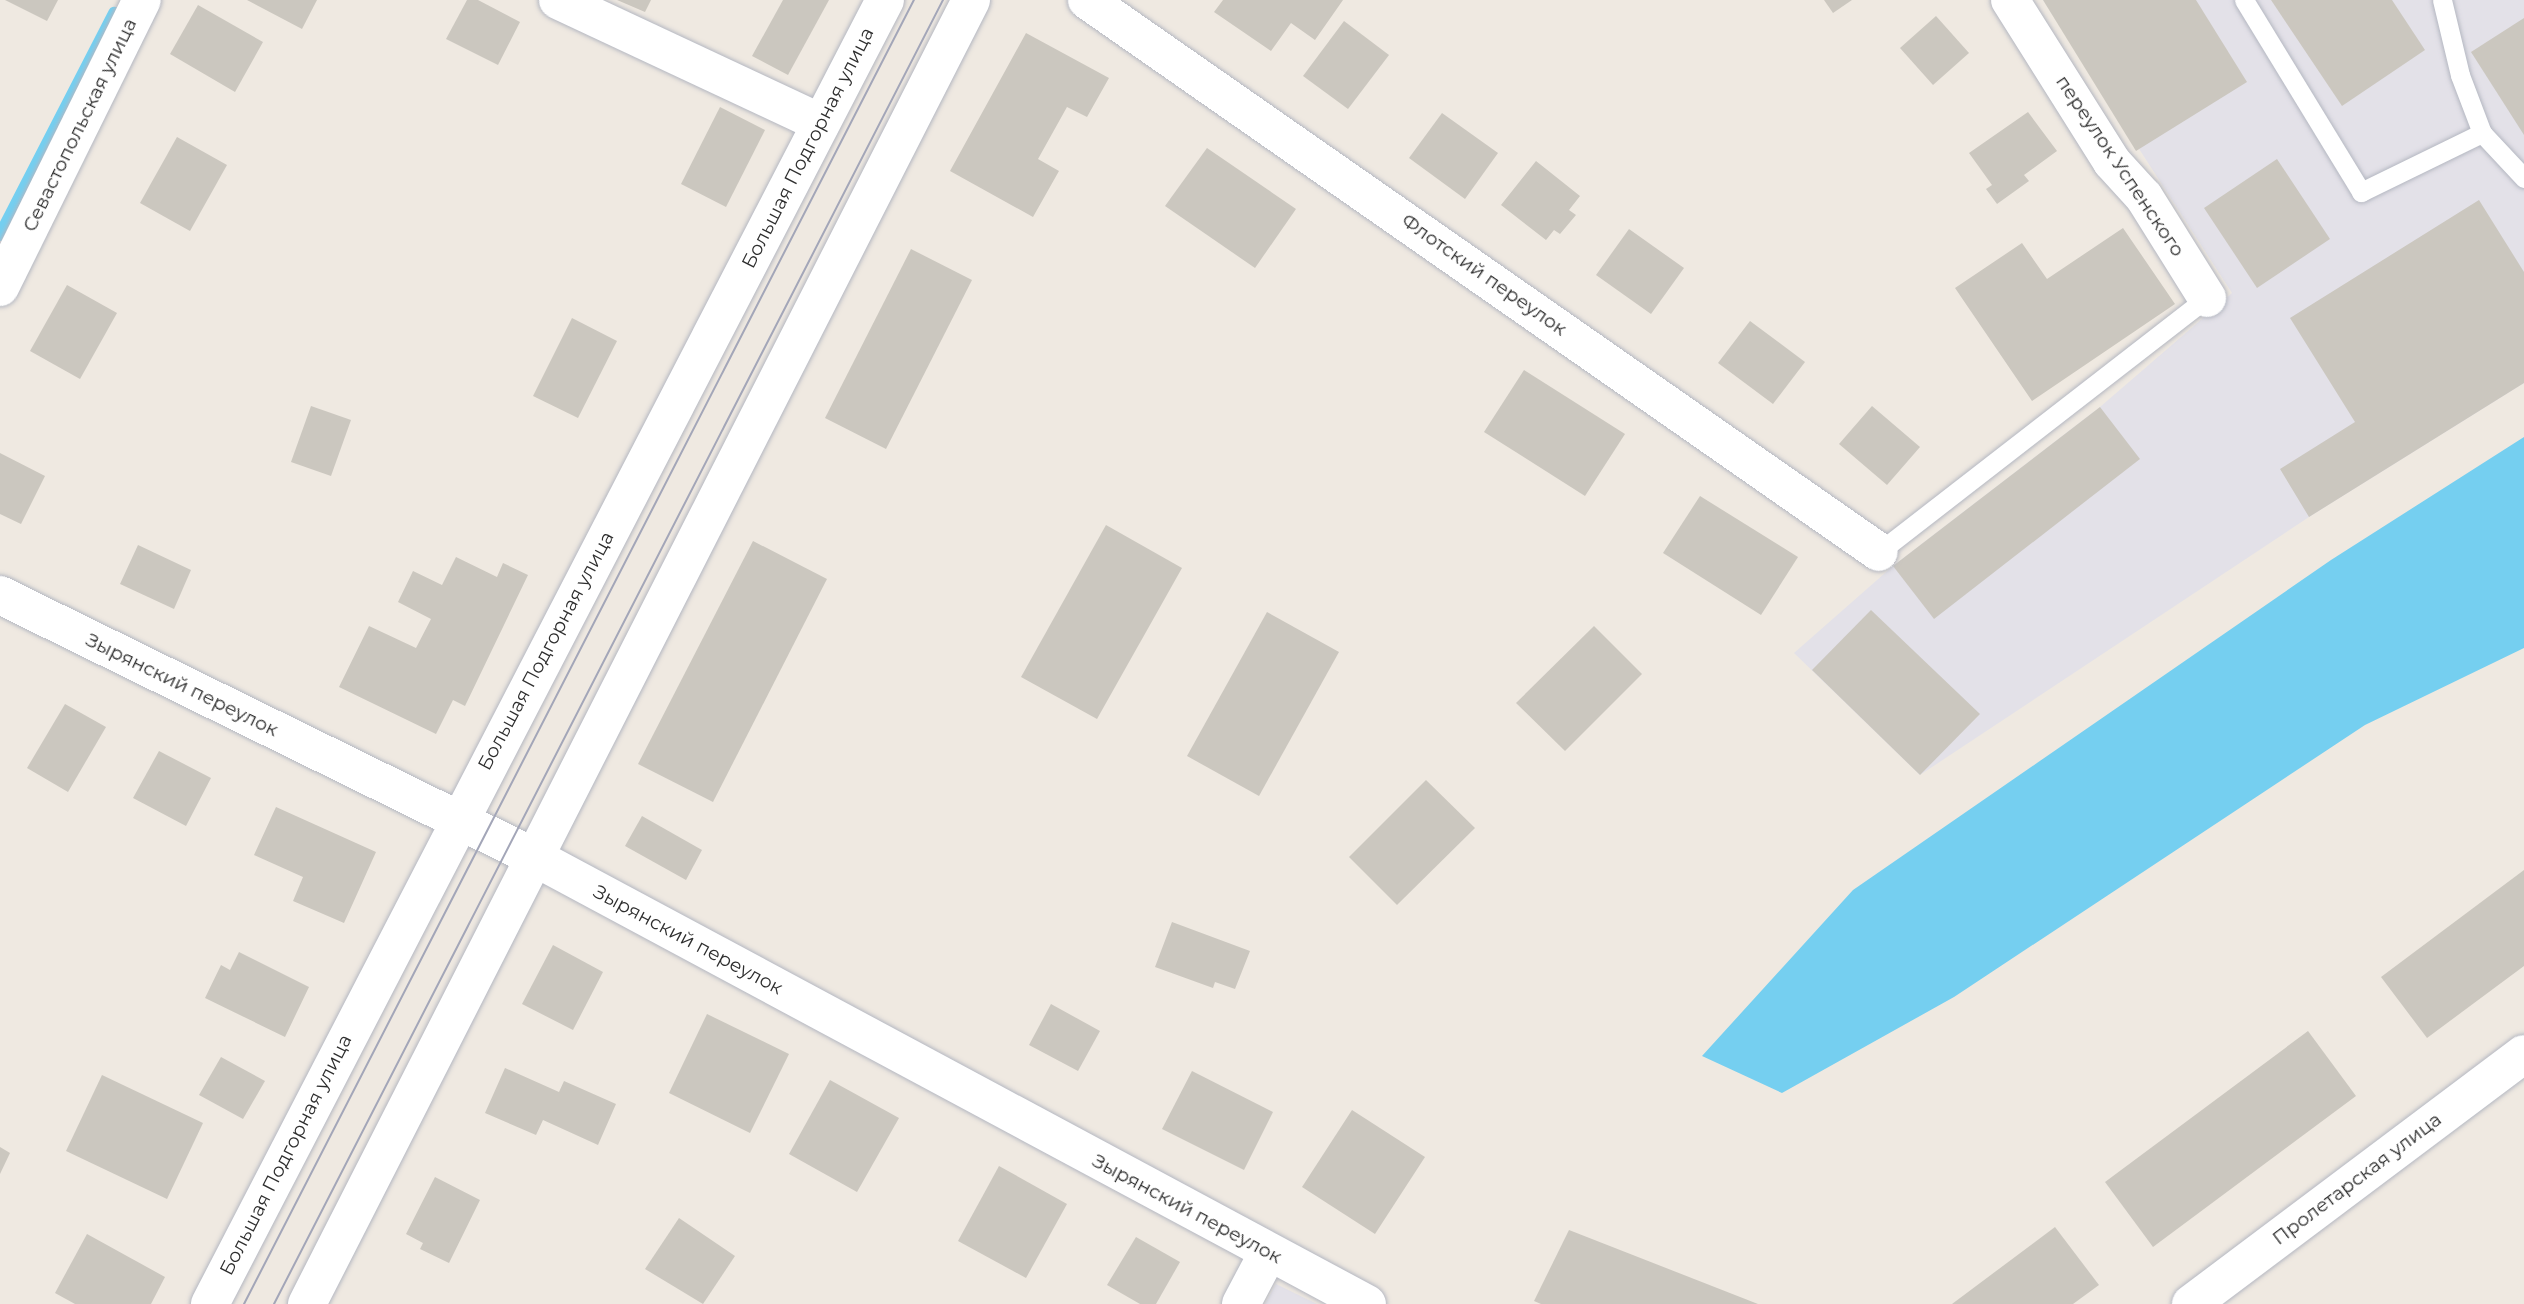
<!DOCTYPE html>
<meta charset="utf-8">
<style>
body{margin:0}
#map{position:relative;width:2524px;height:1304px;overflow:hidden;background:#efe9e1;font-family:Montserrat,sans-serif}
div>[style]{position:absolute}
.industrial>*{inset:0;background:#e3e1e8}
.water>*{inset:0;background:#75cff0}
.stream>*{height:12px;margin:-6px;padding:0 6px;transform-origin:6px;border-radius:6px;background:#75cff0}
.building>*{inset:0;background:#cbc7bf}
.roads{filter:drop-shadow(0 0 2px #b4b7c1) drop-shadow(0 0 2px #b4b7c1)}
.service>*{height:19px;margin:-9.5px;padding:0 9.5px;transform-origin:9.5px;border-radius:9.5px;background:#fff}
.minor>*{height:38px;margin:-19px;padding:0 19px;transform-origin:19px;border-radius:19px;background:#fff}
.tertiary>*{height:38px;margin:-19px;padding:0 19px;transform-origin:19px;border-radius:19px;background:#fff}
.secondary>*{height:38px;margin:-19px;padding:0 19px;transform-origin:19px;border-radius:19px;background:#fff}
.tram>*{height:2px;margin:-1px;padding:0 1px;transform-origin:1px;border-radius:1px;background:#a3a6b8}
span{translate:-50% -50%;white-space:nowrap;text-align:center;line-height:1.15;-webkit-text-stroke:5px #fff;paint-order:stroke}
.street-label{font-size:19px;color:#2e2e2e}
</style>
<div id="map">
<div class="industrial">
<i style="clip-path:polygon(2043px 0,2524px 0,2524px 383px,2309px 517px,1920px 775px,1794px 653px,1893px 566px,2100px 407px,2232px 293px)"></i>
<i style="clip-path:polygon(1276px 1284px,1317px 1304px,1265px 1304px)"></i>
</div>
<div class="water">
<i style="clip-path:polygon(2524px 437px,2524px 648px,2365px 725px,1954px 997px,1782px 1093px,1702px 1056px,1853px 890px,2331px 560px)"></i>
</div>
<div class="stream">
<i style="left:0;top:235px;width:250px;rotate:-62.8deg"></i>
</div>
<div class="building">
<i style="clip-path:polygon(5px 0,58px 0,47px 21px)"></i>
<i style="clip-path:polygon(247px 0,317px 0,302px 29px)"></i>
<i style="clip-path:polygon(467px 0,478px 0,520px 22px,498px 65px,446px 39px)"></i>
<i style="clip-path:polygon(617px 0,651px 0,645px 12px)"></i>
<i style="clip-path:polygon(783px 0,829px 0,788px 75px,752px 56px)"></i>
<i style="clip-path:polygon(1223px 0,1343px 0,1315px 40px,1291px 23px,1271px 51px,1214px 12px)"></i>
<i style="clip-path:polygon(1824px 0,1852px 0,1833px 13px)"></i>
<i style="clip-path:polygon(2043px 0,2196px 0,2247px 82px,2136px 151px)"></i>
<i style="clip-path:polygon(2271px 0,2392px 0,2425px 50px,2342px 106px)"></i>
<i style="clip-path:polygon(198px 5px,263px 42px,235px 92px,170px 54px)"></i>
<i style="clip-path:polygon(1936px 16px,1969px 53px,1933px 85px,1900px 48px)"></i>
<i style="clip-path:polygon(2524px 18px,2524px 135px,2471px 52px)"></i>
<i style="clip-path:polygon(1344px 21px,1389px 55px,1348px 109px,1303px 76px)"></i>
<i style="clip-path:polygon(1026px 33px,1109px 78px,1087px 117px,1067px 107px,1038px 159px,1059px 171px,1033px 217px,950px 171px)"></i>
<i style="clip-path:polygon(720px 107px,765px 130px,726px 207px,681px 184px)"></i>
<i style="clip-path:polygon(2028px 112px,2057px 151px,2024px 175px,2029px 181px,1997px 204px,1986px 189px,1992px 185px,1969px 153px)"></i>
<i style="clip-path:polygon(1442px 113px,1498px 153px,1465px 199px,1409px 158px)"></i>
<i style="clip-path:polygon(177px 137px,227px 165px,190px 231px,140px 203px)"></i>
<i style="clip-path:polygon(1207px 148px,1296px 209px,1255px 268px,1165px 206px)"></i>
<i style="clip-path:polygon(2277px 159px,2330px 239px,2257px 288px,2204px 208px)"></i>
<i style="clip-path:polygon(1536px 161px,1580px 196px,1569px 210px,1576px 215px,1560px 234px,1554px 230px,1546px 240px,1501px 205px)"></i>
<i style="clip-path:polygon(2479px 200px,2524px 272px,2524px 383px,2309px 517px,2280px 469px,2355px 422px,2290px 318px)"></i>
<i style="clip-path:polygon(2123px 228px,2175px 304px,2032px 401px,1955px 288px,2022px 243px,2047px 279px)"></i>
<i style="clip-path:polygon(1629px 229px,1684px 268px,1651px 314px,1596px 275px)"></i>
<i style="clip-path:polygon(911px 249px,972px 280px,886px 449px,825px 418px)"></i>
<i style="clip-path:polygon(67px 285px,117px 313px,80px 379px,30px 351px)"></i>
<i style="clip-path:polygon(572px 318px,617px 341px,578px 418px,533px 396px)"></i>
<i style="clip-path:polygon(1750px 321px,1805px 362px,1773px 404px,1718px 363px)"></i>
<i style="clip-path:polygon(1524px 370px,1625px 434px,1585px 496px,1484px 432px)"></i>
<i style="clip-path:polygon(311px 406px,351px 420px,331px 476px,291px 462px)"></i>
<i style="clip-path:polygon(1872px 406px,1920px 447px,1887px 485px,1839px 444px)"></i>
<i style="clip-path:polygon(2100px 407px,2140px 459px,1934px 619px,1893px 566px)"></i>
<i style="clip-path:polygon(0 453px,45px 476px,21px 524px,0 514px)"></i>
<i style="clip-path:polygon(1700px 496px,1798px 557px,1761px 615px,1663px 553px)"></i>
<i style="clip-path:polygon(1106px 525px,1182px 568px,1097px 719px,1021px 677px)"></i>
<i style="clip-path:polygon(753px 541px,827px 579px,713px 802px,638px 764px)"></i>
<i style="clip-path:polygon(138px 545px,191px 570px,174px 609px,120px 584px)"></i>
<i style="clip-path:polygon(456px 557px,497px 577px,503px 563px,528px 575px,465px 706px,453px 700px,436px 734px,339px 687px,369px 626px,416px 648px,431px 619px,398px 602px,413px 571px,442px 585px)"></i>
<i style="clip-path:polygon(1871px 610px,1980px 714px,1920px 775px,1812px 670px)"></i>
<i style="clip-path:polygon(1267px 612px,1339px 652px,1259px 796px,1187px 756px)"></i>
<i style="clip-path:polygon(1594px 626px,1642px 674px,1565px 751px,1516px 703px)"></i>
<i style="clip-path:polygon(65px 704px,106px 727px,68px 792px,27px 768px)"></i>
<i style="clip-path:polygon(159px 751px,211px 778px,186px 826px,133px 798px)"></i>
<i style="clip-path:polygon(1426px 780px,1475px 828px,1397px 905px,1349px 857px)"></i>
<i style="clip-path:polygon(276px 807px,376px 852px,344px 923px,293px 901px,303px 877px,254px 855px)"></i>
<i style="clip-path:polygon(642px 816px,702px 850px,686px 880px,625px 846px)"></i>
<i style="clip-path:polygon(2524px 870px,2524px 966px,2427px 1038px,2381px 977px)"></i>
<i style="clip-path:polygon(1172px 922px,1250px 951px,1235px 989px,1215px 982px,1213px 988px,1155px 967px)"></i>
<i style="clip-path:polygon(553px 945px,603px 972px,573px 1030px,522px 1004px)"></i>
<i style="clip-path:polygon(239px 952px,309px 987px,285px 1037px,205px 998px,221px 965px,230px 970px)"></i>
<i style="clip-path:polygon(1051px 1004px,1100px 1031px,1078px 1071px,1029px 1045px)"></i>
<i style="clip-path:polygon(707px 1014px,789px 1054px,750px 1133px,669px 1093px)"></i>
<i style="clip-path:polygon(2308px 1031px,2356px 1096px,2153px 1247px,2105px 1182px)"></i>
<i style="clip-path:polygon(221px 1057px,265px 1081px,243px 1119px,199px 1095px)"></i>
<i style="clip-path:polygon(505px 1068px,559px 1092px,564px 1081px,616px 1104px,598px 1145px,543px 1120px,536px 1135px,485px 1113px)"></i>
<i style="clip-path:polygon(1192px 1071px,1273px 1112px,1244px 1170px,1162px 1129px)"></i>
<i style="clip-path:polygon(102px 1075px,203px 1123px,167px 1199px,66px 1151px)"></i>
<i style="clip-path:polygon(830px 1080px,899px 1118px,857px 1192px,789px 1154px)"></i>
<i style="clip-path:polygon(1352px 1110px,1425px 1157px,1375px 1234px,1302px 1187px)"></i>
<i style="clip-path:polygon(0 1147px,10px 1153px,0 1174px)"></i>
<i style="clip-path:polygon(999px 1166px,1067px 1204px,1026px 1278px,958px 1241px)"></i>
<i style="clip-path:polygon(435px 1177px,480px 1200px,449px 1263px,420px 1249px,423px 1243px,406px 1234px)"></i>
<i style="clip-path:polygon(679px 1218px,735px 1256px,703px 1304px,645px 1269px)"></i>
<i style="clip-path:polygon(2055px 1227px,2099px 1285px,2073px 1304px,1952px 1304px)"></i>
<i style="clip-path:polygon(1569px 1230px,1758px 1304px,1541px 1304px,1534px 1301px)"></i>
<i style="clip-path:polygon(87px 1234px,165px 1277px,151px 1304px,75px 1304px,55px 1293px)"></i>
<i style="clip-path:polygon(1136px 1237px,1180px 1262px,1156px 1304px,1140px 1304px,1107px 1285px)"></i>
</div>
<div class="roads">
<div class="service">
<i style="left:2244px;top:0;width:225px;rotate:58.6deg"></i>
<i style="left:2361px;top:192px;width:135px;rotate:-26deg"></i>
<i style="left:2482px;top:133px;width:62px;rotate:-110.8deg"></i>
<i style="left:2460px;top:75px;width:77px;rotate:-103.5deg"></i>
<i style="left:2482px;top:133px;width:62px;rotate:47deg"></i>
<i style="left:1879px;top:552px;width:415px;rotate:-37.8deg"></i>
</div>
<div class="minor">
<i style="left:558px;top:0;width:290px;rotate:25.1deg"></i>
<i style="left:1087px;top:0;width:965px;rotate:34.88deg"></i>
<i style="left:2010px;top:0;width:191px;rotate:57.8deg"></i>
<i style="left:2112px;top:162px;width:47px;rotate:47.6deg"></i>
<i style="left:2144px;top:197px;width:119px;rotate:58deg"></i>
<i style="left:0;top:287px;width:320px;rotate:-63.7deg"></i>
<i style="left:0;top:595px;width:597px;rotate:26.14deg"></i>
<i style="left:536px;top:858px;width:943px;rotate:28.22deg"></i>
<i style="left:1241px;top:1304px;width:58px;rotate:-62.1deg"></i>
</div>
<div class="tertiary">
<i style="left:2191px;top:1304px;width:416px;rotate:-36.9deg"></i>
</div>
<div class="secondary">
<i style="left:210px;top:1304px;width:1468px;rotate:-62.63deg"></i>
<i style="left:307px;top:1304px;width:1463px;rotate:-63.01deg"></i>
</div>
</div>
<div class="tram">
<i style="left:244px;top:1304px;width:1466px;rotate:-62.81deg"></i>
<i style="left:274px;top:1304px;width:1466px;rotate:-62.84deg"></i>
</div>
<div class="street-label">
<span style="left:80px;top:125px;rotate:-64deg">Севастопольская улица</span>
<span style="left:808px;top:148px;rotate:-63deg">Большая Подгорная улица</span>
<span style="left:2120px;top:166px;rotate:56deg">переулок Успенского</span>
<span style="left:1484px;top:275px;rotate:35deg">Флотский переулок</span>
<span style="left:546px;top:651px;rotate:-62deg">Большая Подгорная улица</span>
<span style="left:182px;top:685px;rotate:26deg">Зырянский переулок</span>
<span style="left:688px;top:940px;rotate:28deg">Зырянский переулок</span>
<span style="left:286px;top:1155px;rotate:-63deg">Большая Подгорная улица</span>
<span style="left:2357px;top:1179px;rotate:-37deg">Пролетарская улица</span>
<span style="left:1187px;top:1209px;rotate:28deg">Зырянский переулок</span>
</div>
</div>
